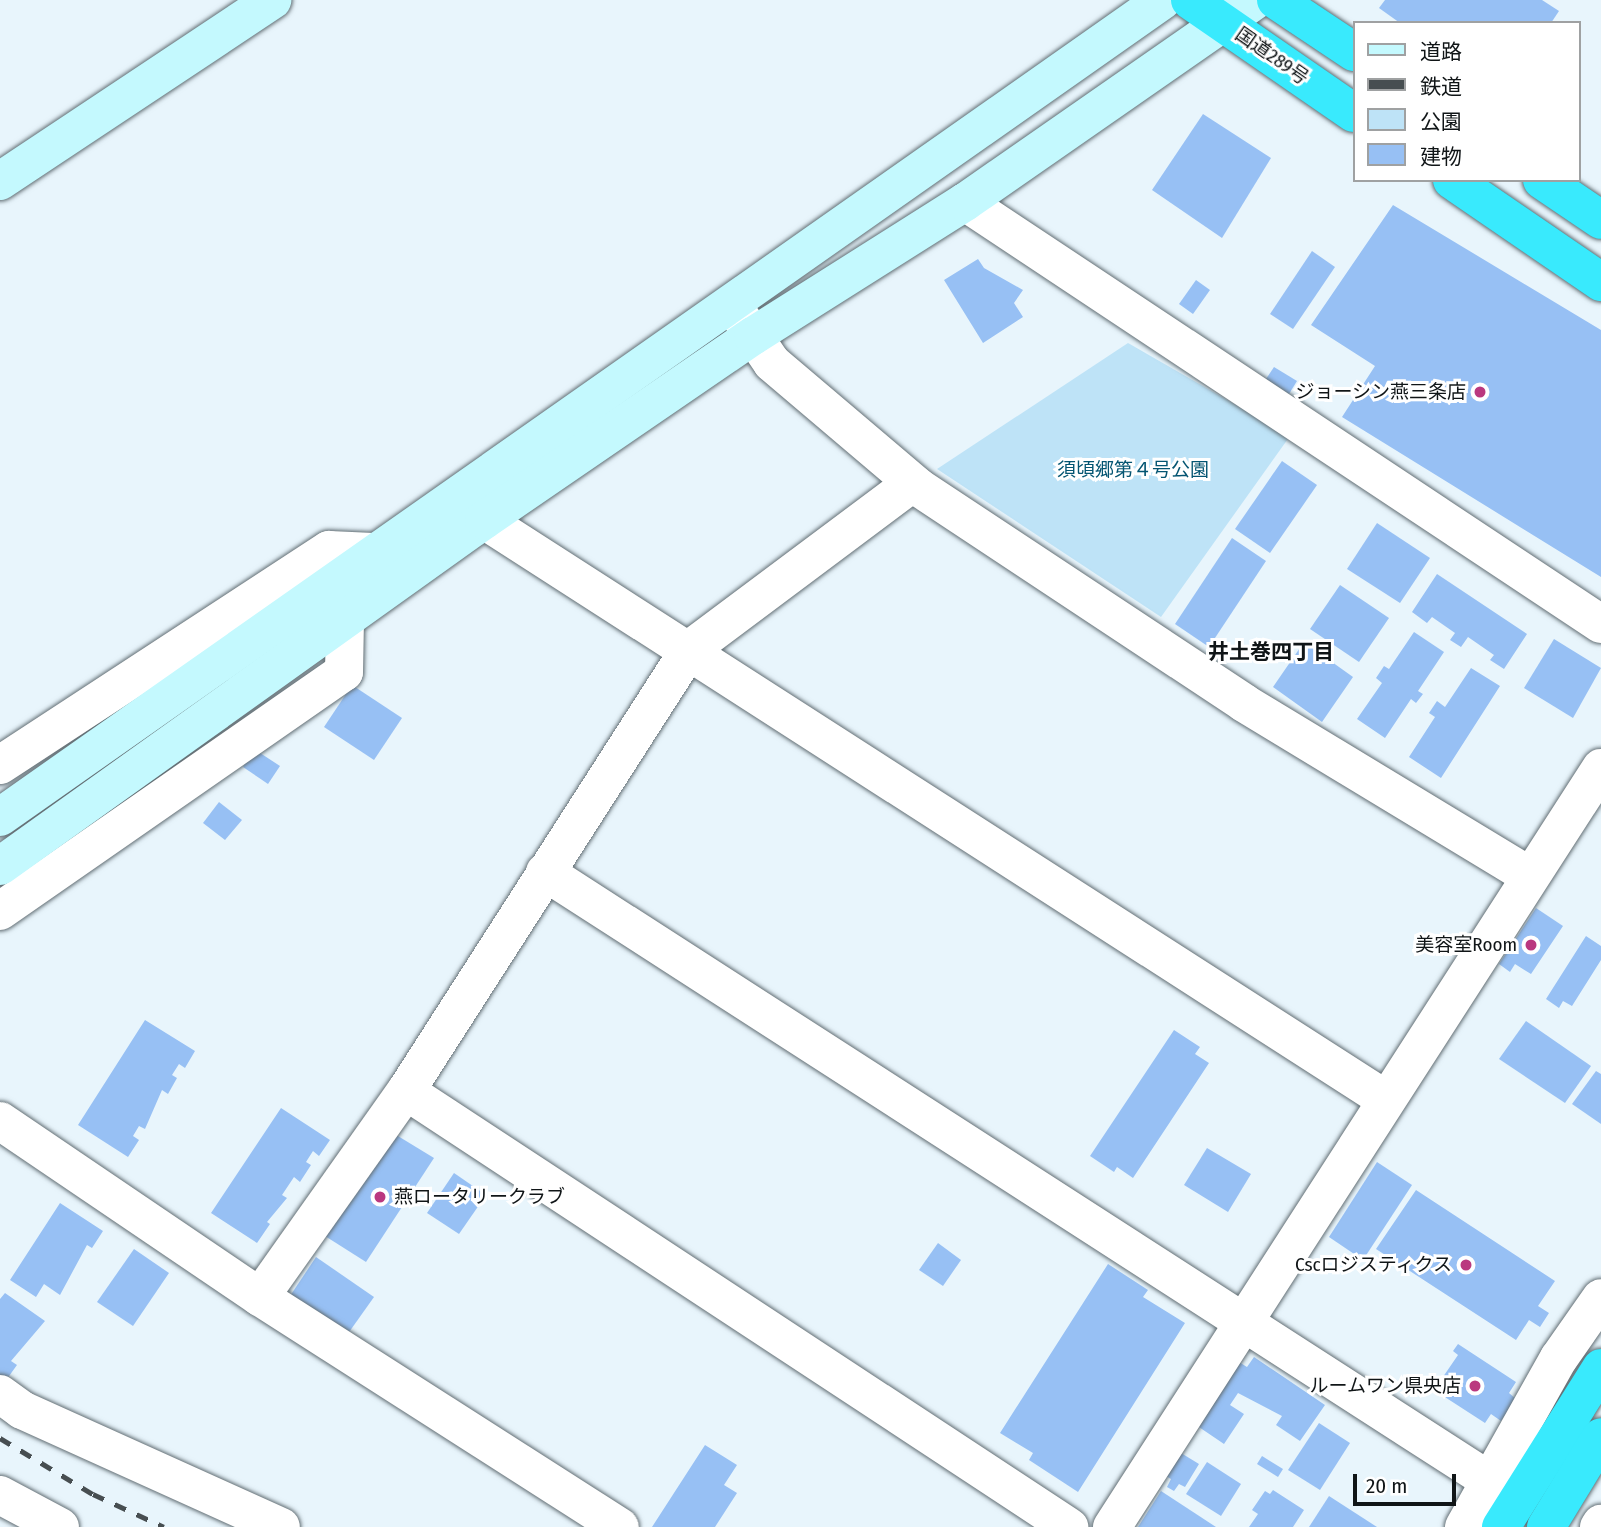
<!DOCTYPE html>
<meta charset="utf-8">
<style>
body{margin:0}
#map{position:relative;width:1601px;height:1527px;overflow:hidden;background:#e8f5fc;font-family:"Fira Sans Condensed","Noto Sans JP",sans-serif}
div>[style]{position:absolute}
.green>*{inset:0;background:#bee3f7}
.building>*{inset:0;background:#97c0f4}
.roads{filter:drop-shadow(0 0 2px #626e74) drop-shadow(0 0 2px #626e74)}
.street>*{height:38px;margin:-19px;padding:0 19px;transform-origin:19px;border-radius:19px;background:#fff}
.secondary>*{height:38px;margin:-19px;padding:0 19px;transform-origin:19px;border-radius:19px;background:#c4f9fe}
.highway>*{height:38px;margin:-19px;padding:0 19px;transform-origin:19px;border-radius:19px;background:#39eafd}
.rail>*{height:5px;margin-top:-2.5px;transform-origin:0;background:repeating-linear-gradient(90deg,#474e51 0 12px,transparent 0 24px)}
.dots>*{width:19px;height:19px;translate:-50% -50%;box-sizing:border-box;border:4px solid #fff;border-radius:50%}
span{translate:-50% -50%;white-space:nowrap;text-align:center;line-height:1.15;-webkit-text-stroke:6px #fff;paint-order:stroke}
.street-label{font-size:19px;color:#101517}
.poi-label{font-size:19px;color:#101517}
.right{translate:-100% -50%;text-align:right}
.left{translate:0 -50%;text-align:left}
.park-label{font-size:19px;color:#045572}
.neighbourhood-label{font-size:21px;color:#101517;font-weight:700}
.legend{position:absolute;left:1353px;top:21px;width:228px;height:161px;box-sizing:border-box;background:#fff;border:2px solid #9fa1a2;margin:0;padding:9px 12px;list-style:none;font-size:21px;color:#101517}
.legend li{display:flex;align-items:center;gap:14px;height:35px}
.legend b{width:35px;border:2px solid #9fa1a2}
.scale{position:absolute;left:1353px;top:1474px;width:103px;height:32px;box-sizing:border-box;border:4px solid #101517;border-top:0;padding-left:9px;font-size:21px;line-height:24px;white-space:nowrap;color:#101517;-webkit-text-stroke:5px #fff;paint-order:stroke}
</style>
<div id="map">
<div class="green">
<i style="clip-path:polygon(1128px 343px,1290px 436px,1161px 617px,937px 469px)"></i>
</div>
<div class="building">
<i style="clip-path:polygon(1385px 0,1542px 0,1559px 11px,1551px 23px,1400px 23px,1379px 8px)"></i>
<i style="clip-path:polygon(1203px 114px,1271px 158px,1222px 238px,1152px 190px)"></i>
<i style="clip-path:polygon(1393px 205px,1601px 330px,1601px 577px,1342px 417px,1375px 366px,1311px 325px)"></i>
<i style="clip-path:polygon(1312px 251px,1335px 267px,1293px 329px,1270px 314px)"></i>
<i style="clip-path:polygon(978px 259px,984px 268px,1023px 290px,1014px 303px,1023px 317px,983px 343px,944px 280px)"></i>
<i style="clip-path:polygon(1196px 280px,1210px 290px,1193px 314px,1179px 304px)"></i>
<i style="clip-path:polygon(1274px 367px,1297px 381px,1289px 394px,1266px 379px)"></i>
<i style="clip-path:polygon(1282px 461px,1317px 485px,1270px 553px,1235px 529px)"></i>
<i style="clip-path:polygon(1377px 523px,1430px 558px,1400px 603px,1347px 569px)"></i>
<i style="clip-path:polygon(1232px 538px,1266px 561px,1209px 647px,1175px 624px)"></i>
<i style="clip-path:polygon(1437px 574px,1527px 634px,1504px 669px,1490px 660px,1494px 655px,1468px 637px,1461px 647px,1450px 640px,1455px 633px,1432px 617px,1427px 623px,1412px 612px)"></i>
<i style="clip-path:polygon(1340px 585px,1389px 618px,1359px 662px,1310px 629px)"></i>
<i style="clip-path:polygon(1414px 632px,1444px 652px,1418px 691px,1423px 694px,1416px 703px,1411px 699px,1385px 738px,1357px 719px,1382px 683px,1376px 678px,1384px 666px,1389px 669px)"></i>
<i style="clip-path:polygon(1554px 639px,1601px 668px,1573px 718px,1524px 688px)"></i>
<i style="clip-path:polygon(1304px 642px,1353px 677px,1322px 722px,1273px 687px)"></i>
<i style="clip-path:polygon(1471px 668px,1500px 686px,1441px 778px,1409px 757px,1435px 717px,1429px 713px,1437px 701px,1445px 707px)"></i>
<i style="clip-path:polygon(352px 685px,402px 718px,374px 760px,324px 727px)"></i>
<i style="clip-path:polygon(254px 749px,280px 766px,268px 784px,243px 767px)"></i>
<i style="clip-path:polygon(219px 802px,242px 820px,225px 840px,203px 823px)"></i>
<i style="clip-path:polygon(1536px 908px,1563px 926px,1531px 974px,1515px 964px,1510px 972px,1499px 964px)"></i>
<i style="clip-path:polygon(1586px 936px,1601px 946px,1601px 960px,1572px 1006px,1563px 1001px,1559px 1008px,1546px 999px)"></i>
<i style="clip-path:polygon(145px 1020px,195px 1051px,185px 1068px,179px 1064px,172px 1075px,177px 1078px,168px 1094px,162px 1090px,145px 1129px,139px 1126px,133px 1136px,139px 1140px,128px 1157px,78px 1125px)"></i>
<i style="clip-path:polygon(1526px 1021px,1591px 1066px,1565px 1103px,1499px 1059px)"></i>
<i style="clip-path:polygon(1174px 1030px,1200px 1047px,1195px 1054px,1209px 1063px,1133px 1178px,1117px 1167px,1114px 1172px,1090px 1156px)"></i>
<i style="clip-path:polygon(1596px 1071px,1601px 1074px,1601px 1124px,1572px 1104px)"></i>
<i style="clip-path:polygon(281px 1108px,330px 1140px,319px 1156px,313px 1151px,306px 1162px,311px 1165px,300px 1182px,294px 1177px,282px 1195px,287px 1198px,267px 1222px,270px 1224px,257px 1243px,211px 1213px)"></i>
<i style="clip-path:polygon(393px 1133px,434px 1158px,366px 1262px,325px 1236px)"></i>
<i style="clip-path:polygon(1207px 1148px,1251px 1174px,1228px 1212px,1184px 1185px)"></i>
<i style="clip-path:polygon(1377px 1162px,1412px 1185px,1363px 1260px,1329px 1237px)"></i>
<i style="clip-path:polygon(454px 1173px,486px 1195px,459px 1234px,427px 1213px)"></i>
<i style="clip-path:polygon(1416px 1190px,1555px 1281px,1538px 1306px,1549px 1313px,1540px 1327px,1529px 1320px,1516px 1340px,1376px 1249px)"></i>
<i style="clip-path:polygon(60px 1203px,103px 1231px,92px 1248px,87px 1245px,60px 1295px,44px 1284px,36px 1297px,10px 1280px)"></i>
<i style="clip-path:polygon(938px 1243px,961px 1260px,943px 1286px,919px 1270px)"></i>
<i style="clip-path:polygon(134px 1249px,169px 1273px,133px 1326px,97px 1302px)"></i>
<i style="clip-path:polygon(316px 1257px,374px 1297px,347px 1335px,290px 1296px)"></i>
<i style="clip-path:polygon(1108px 1264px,1148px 1290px,1143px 1297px,1185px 1323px,1078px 1492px,1029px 1460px,1033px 1453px,1000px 1433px)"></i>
<i style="clip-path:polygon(5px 1293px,45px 1321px,11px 1361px,17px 1365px,4px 1383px,0 1380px,0 1299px)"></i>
<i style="clip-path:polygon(1458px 1344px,1516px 1382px,1509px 1393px,1516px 1399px,1501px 1421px,1491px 1414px,1485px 1423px,1434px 1390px,1458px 1355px,1453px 1351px)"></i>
<i style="clip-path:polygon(1254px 1357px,1325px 1405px,1300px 1441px,1276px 1425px,1282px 1416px,1238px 1393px,1230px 1405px,1244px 1414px,1224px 1444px,1196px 1425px,1239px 1362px,1247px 1367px)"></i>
<i style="clip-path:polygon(1319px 1423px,1350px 1443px,1320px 1490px,1288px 1470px)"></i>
<i style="clip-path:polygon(705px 1445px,737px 1465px,724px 1485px,737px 1493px,715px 1527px,652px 1527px)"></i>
<i style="clip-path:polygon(1181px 1453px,1199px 1464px,1185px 1487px,1179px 1484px,1174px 1491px,1167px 1487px,1171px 1479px,1166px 1476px)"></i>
<i style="clip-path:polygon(1262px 1456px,1283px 1469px,1278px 1477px,1257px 1464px)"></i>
<i style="clip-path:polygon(1207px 1462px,1241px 1484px,1221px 1516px,1186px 1494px)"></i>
<i style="clip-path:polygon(1273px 1490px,1304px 1510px,1293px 1527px,1249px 1527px,1258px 1514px,1252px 1510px,1265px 1491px,1270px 1494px)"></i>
<i style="clip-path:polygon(1161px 1491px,1216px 1527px,1138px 1527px)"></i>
<i style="clip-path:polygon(1329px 1496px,1377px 1527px,1309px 1527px)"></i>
</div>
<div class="roads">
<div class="street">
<i style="left:965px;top:202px;width:763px;rotate:33.57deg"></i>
<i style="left:735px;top:309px;width:65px;rotate:55.6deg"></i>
<i style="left:772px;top:363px;width:192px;rotate:40.3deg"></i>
<i style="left:484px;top:520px;width:1071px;rotate:32.73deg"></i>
<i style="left:0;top:765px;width:393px;rotate:-33.2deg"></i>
<i style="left:329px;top:550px;width:44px;rotate:2.6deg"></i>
<i style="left:545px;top:872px;width:1124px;rotate:32.8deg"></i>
<i style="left:0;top:911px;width:419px;rotate:-34.8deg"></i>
<i style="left:344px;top:672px;width:52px;rotate:-88.9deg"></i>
<i style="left:406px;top:1091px;width:794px;rotate:33.33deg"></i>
<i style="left:0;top:1121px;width:314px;rotate:34.1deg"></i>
<i style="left:260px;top:1297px;width:427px;rotate:32.6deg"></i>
<i style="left:260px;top:1297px;width:252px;rotate:-54.7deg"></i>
<i style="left:406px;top:1091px;width:524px;rotate:-57.31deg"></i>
<i style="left:689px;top:650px;width:279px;rotate:-36.8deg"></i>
<i style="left:912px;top:483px;width:398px;rotate:33.5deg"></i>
<i style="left:1244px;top:703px;width:334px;rotate:31.2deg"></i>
<i style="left:0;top:1394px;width:27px;rotate:36deg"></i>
<i style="left:22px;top:1410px;width:284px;rotate:24.3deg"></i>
<i style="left:0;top:1495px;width:68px;rotate:28.1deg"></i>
<i style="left:1112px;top:1527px;width:903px;rotate:-57.21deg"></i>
<i style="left:1464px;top:1527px;width:194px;rotate:-60.7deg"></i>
<i style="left:1559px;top:1358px;width:73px;rotate:-55deg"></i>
<i style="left:1599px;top:1527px;width:4px;rotate:-56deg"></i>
</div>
<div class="secondary">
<i style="left:0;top:181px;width:327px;rotate:-33.6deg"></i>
<i style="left:0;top:817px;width:1421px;rotate:-35.09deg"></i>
<i style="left:0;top:866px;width:595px;rotate:-35.56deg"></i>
<i style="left:484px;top:520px;width:326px;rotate:-34.4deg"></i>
<i style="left:753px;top:336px;width:251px;rotate:-32.3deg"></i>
<i style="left:965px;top:202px;width:354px;rotate:-34.8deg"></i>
</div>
<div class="highway">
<i style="left:1190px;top:0;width:199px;rotate:34.6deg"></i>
<i style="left:1276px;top:0;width:94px;rotate:33.7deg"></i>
<i style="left:1452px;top:180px;width:181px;rotate:34.4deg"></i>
<i style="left:1542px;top:180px;width:71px;rotate:34.1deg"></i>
<i style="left:1501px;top:1527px;width:188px;rotate:-57.8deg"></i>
<i style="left:1546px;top:1527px;width:105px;rotate:-58.6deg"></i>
</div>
</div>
<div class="rail">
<i style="left:0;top:1438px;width:109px;rotate:31.1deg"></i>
<i style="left:93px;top:1494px;width:78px;rotate:24.9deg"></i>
</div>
<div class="dots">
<i style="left:1480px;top:392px;background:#ba387f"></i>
<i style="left:1531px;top:945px;background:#ba387f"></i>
<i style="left:380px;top:1197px;background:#ba387f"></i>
<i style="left:1466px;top:1265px;background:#ba387f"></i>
<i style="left:1475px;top:1386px;background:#ba387f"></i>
</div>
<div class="street-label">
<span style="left:1272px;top:56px;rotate:35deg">国道289号</span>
</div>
<div class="poi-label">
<span class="right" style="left:1466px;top:392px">ジョーシン燕三条店</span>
<span class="right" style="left:1517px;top:945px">美容室Room</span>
<span class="left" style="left:394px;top:1197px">燕ロータリークラブ</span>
<span class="right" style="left:1452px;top:1265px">Cscロジスティクス</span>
<span class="right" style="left:1461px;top:1386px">ルームワン県央店</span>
</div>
<div class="park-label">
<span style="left:1133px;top:470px">須頃郷第４号公園</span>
</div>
<div class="neighbourhood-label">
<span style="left:1271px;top:652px">井土巻四丁目</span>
</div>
<ul class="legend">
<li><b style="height:9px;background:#c4f9fe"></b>道路</li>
<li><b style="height:9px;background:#474e51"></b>鉄道</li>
<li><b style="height:19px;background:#bee3f7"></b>公園</li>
<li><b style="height:19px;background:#97c0f4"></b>建物</li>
</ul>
<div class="scale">20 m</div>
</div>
